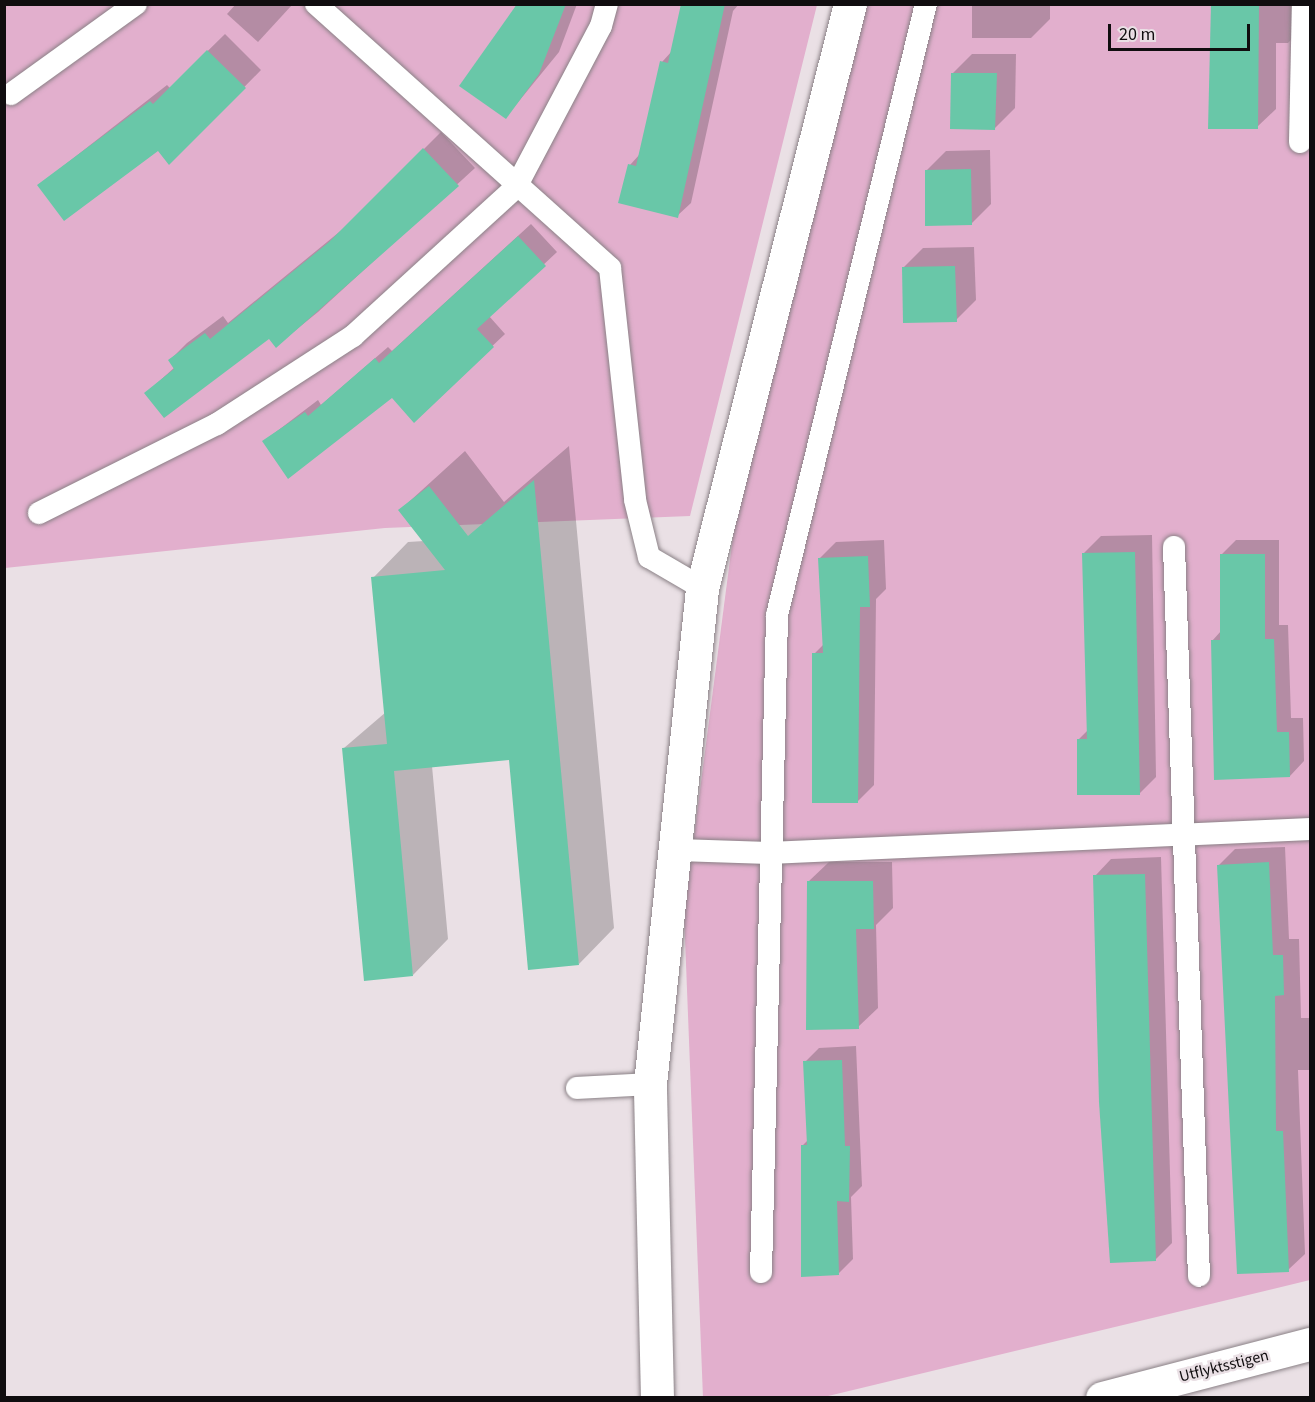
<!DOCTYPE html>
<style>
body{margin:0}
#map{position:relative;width:1315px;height:1402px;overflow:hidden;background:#eae0e5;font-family:"Source Sans 3",sans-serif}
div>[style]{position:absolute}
.green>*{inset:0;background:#e2afcd}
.shadow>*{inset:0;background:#0003}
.building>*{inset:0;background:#69c7a8}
.roads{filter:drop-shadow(0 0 2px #8a8186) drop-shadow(0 0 2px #8a8186)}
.service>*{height:22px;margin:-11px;padding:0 11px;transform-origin:11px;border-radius:11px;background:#fff}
.minor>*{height:33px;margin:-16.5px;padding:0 16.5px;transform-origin:16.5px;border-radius:16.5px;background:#fff}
span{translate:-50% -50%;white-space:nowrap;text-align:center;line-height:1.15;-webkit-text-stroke:5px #eae0e5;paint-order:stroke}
.street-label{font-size:16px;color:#100d0f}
.frame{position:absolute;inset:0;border:6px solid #100d0f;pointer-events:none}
.scale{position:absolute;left:1108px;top:24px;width:142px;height:27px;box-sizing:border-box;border:3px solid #100d0f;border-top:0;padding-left:8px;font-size:18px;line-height:21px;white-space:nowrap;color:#100d0f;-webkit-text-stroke:4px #eae0e5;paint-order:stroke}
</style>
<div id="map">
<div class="green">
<i style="clip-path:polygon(4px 5px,817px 5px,690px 516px,385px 528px,5px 568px)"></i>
<i style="clip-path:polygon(866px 5px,1310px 5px,1310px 1280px,824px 1397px,703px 1398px,684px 913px,735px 521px)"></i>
</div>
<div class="shadow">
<i style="clip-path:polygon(236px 4px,292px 4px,292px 5px,258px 42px,227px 14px)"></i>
<i style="clip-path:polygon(522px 4px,577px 4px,559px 52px,506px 117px)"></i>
<i style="clip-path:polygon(682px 4px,739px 4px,733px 11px,691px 203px,677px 216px,630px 165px,640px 154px,662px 62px,672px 51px)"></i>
<i style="clip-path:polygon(972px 4px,1050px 4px,1050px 19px,1031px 38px,972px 38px)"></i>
<i style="clip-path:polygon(1212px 4px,1307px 4px,1306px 24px,1288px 43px,1276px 43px,1276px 109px,1257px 127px)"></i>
<i style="clip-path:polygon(225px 34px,261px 70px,170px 163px,158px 149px,39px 185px,167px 85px,170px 88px)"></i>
<i style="clip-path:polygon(972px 54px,1016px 54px,1015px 108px,995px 128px,952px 74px)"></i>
<i style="clip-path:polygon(441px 132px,475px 168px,318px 312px,276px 346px,269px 337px,146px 393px,175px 367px,170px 360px,187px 343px,223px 316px,228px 323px,349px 224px)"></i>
<i style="clip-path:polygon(990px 150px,991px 204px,971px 224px,926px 171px,946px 151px)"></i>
<i style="clip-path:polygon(531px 224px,557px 252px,489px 316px,505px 334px,414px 420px,392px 396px,264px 441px,318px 400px,321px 405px,388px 347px,392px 351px)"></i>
<i style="clip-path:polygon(974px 247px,976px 300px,956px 320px,903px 268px,923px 248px)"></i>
<i style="clip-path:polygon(569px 446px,614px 928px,579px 964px,510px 759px,432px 766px,448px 939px,413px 975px,344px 748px,386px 712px,373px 578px,408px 542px,424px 541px,400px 510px,465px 451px,504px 502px)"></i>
<i style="clip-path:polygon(1152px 535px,1156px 777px,1139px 794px,1078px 740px,1088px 730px,1084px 553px,1101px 536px)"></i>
<i style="clip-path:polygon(884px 540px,886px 589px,876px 599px,874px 785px,858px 801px,814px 654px,824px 644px,819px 559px,836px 542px)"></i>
<i style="clip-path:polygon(1236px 540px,1279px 540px,1279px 625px,1288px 625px,1291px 718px,1303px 718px,1304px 761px,1290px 776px,1212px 641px,1221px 631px,1221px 555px)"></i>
<i style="clip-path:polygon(1285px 847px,1289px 939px,1299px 939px,1301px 1018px,1310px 1018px,1310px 1070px,1298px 1070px,1305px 1254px,1288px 1270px,1219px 865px,1235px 849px)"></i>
<i style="clip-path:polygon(1161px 857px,1172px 1243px,1155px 1260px,1095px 876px,1111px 859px)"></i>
<i style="clip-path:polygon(829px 862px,892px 862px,893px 908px,876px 925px,878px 1008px,858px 1027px,809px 881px)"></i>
<i style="clip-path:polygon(856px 1046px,862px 1186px,851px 1197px,853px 1259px,839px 1273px,802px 1146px,808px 1140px,805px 1062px,819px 1048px)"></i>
</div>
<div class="building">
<i style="clip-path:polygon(517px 4px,566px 4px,539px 74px,506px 119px,459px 86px)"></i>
<i style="clip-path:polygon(681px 4px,725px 4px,678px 218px,618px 203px,628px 164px,636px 166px,660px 61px,668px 63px)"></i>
<i style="clip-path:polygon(1211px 4px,1259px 4px,1258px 129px,1208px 129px)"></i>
<i style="clip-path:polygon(207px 50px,246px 88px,169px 165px,158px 151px,64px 221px,37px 185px,150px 101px,153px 104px)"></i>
<i style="clip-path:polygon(951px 73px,997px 73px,995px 130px,950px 129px)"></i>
<i style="clip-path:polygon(423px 148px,459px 186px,276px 348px,269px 339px,164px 418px,144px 393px,174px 369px,168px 360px,205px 333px,210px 339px,329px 242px)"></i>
<i style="clip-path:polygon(971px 169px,972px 225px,925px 226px,925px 170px)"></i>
<i style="clip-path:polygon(518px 236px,546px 266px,477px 329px,494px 347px,414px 423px,392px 398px,288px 479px,262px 441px,305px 412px,308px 416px,375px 358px,379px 363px)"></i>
<i style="clip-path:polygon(955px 266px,957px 322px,903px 323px,902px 267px)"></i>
<i style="clip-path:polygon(534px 480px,579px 965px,528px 970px,509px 760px,394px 771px,413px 976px,364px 981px,342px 748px,387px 744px,371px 577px,445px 570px,398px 510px,429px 486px,468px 536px)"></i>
<i style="clip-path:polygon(1135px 552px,1140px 795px,1077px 795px,1077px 739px,1087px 739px,1082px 553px)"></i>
<i style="clip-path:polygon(1220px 554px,1265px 554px,1265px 639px,1274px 639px,1277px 732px,1289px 732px,1290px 777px,1214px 780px,1211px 640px,1220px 640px)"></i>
<i style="clip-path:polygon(868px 556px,870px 607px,860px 607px,858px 803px,812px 803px,812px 653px,823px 653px,818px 558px)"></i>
<i style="clip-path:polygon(1269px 862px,1273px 955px,1283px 955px,1284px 995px,1275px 996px,1276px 1131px,1283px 1131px,1289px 1272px,1237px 1274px,1217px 865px)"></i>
<i style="clip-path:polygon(1145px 874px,1156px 1261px,1110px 1263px,1099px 1102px,1093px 875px)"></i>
<i style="clip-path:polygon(807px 881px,873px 881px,874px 929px,856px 929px,859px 1029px,806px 1030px)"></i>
<i style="clip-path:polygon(842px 1060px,845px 1146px,850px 1146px,849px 1202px,837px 1201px,839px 1275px,801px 1277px,801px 1145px,807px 1145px,803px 1061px)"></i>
</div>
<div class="roads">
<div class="service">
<i style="left:316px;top:4px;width:395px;rotate:41.9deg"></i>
<i style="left:610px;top:268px;width:233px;rotate:83.8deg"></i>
<i style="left:635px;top:500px;width:59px;rotate:76.2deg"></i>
<i style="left:649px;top:557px;width:61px;rotate:30.3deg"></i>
<i style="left:11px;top:94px;width:154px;rotate:-35.8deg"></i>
<i style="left:1300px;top:142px;width:138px;rotate:-88.8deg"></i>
<i style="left:39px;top:513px;width:199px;rotate:-26.6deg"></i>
<i style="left:217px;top:424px;width:162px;rotate:-32.9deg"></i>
<i style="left:353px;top:336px;width:221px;rotate:-42.4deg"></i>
<i style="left:516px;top:187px;width:182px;rotate:-62.2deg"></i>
<i style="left:601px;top:26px;width:23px;rotate:-75deg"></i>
<i style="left:1174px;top:547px;width:729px;rotate:88.04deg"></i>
<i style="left:678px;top:850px;width:91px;rotate:1.9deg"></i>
<i style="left:769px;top:853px;width:542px;rotate:-2.54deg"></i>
<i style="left:577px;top:1088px;width:73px;rotate:-3.1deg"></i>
<i style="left:761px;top:1272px;width:657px;rotate:-88.6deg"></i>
<i style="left:777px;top:615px;width:629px;rotate:-76.3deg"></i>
</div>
<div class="minor">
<i style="left:657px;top:1398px;width:314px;rotate:-91.3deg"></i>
<i style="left:650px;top:1084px;width:499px;rotate:-84deg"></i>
<i style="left:702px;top:588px;width:602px;rotate:-75.78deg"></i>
<i style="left:1102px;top:1398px;width:215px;rotate:-14.6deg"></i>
</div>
</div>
<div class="street-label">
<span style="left:1224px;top:1366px;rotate:-14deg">Utflyktsstigen</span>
</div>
<div class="frame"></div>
<div class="scale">20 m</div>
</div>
